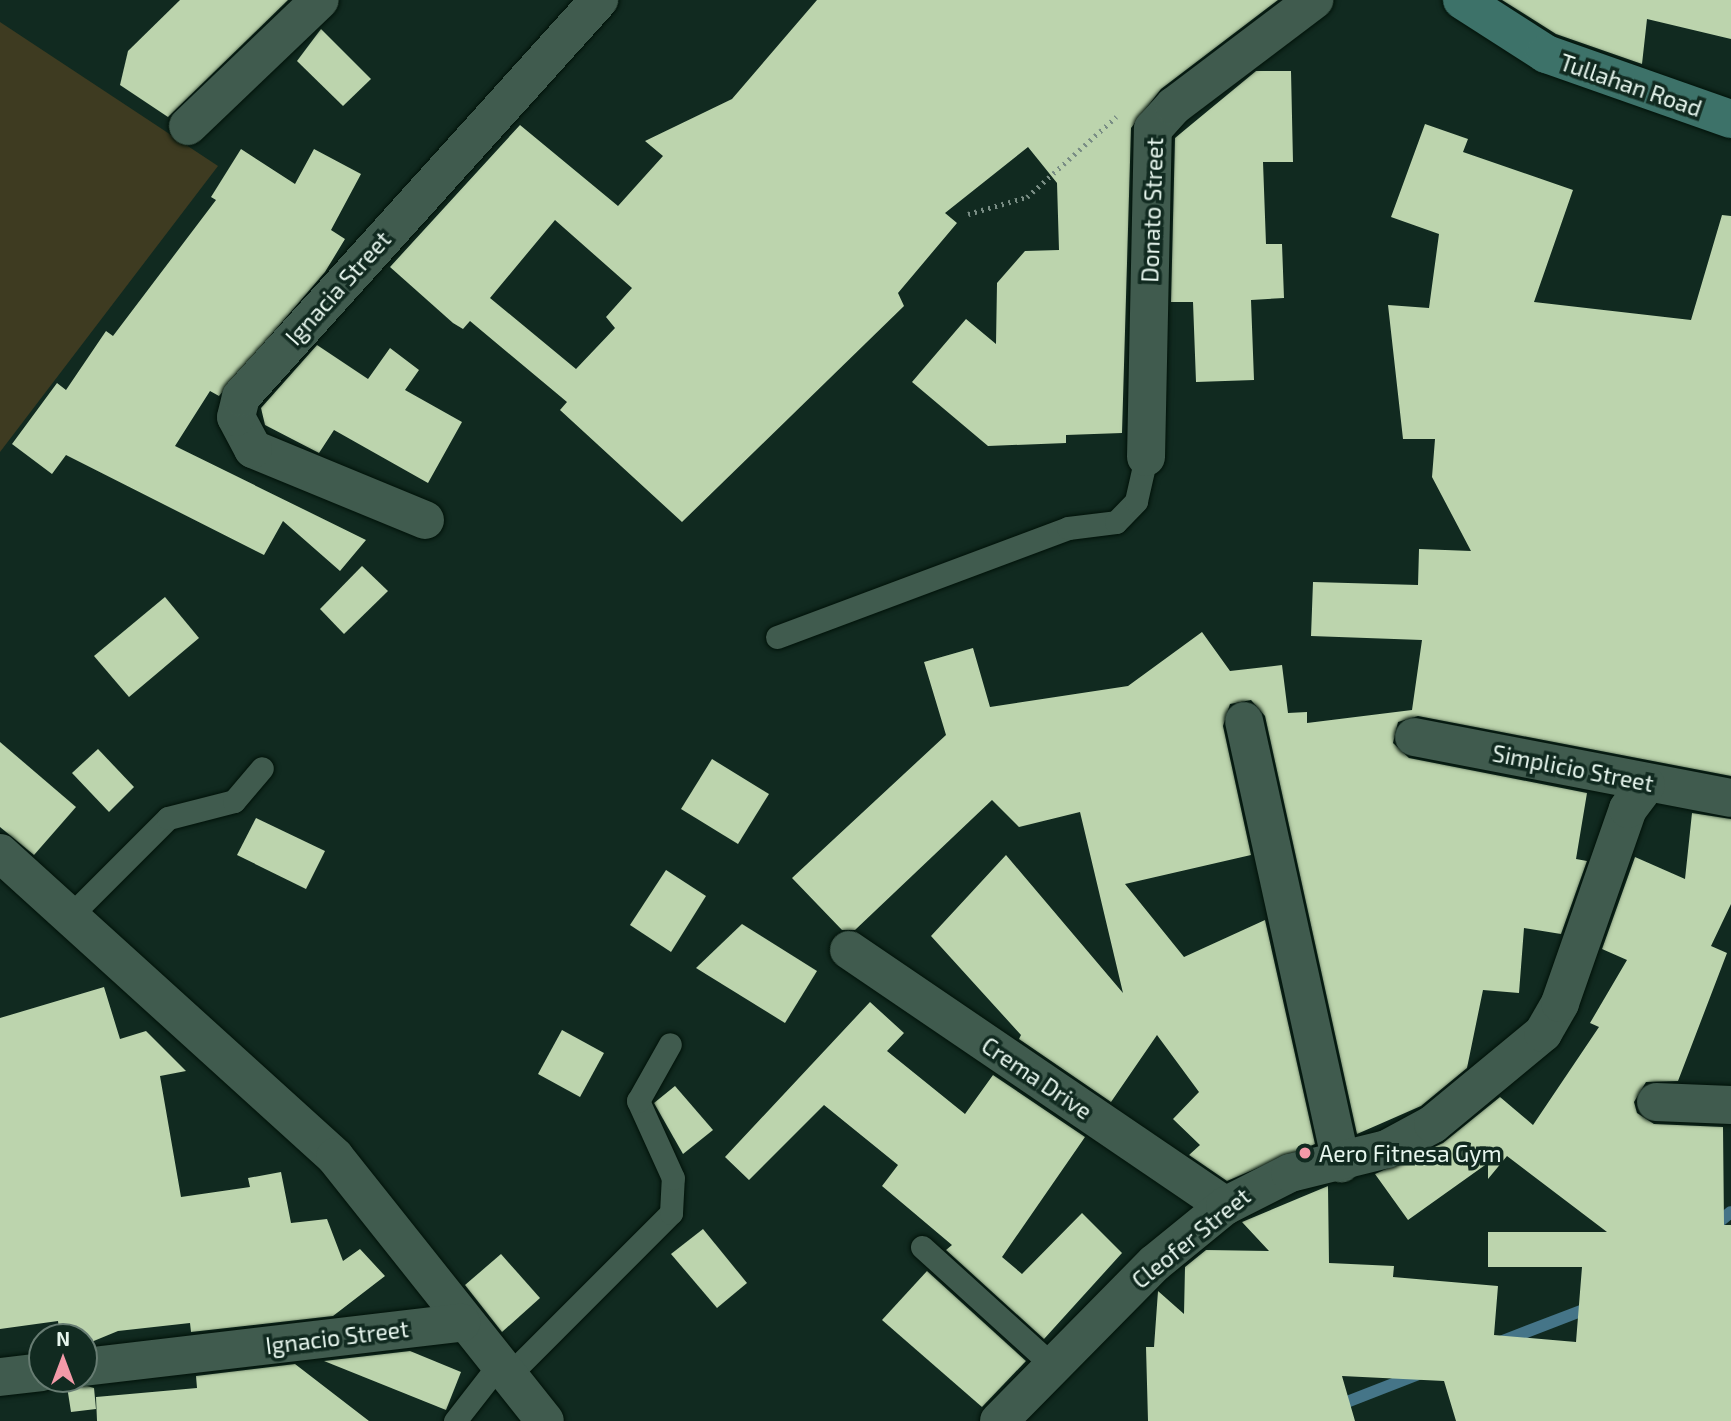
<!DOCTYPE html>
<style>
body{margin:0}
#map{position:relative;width:1731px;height:1421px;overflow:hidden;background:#112a20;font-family:"Exo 2",sans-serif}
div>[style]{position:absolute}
.green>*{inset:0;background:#3e3b21}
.stream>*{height:12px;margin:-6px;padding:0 6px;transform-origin:6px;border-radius:6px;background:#457588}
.building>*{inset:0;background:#bcd4ad}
.path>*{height:4.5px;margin-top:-2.25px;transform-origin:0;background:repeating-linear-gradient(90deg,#798d84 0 2px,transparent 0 7px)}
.roads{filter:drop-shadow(0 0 2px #001209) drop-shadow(0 0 2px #001209)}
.lane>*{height:23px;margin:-11.5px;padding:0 11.5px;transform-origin:11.5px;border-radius:11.5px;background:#405b4e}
.street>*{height:38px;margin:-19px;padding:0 19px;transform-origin:19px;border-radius:19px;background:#405b4e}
.secondary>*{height:38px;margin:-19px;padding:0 19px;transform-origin:19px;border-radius:19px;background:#3d7269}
.dots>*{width:19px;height:19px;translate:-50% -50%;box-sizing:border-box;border:4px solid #112a20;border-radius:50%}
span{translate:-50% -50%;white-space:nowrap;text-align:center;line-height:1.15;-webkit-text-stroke:7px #112a20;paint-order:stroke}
.street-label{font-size:23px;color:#e7f6ee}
.poi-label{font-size:23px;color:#e7f6ee}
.left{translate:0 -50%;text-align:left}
.north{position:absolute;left:28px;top:1323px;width:70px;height:70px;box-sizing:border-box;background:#112a20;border:2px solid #677c72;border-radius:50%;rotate:0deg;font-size:19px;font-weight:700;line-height:28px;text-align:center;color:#e7f6ee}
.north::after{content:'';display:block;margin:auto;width:24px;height:32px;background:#f39aa8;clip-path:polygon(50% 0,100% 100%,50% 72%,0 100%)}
</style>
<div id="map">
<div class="green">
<i style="clip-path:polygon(0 22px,218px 166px,0 452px)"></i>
</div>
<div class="stream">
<i style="left:1713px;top:1227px;width:23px;rotate:-40deg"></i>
<i style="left:1500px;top:1342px;width:97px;rotate:-21deg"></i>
<i style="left:1334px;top:1407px;width:93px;rotate:-21.3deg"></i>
</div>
<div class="building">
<i style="clip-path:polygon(180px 0,288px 0,168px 117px,120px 85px,128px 51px)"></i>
<i style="clip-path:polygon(evenodd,817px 0,1278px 0,1161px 89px,1131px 128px,1122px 433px,1066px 435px,1066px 443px,988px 446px,912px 382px,966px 319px,996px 344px,997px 283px,1025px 251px,1059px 250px,1057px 183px,1028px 147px,945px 213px,957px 223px,898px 293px,904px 306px,682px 522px,560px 410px,567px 402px,470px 321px,463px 329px,453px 323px,390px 267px,520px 125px,618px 206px,663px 156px,645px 141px,732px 99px,817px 0,555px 220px,632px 288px,606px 317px,615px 328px,576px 369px,490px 298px,555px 220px)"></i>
<i style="clip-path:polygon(1502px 0,1731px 0,1731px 39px,1647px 19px,1642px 64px,1556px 34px)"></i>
<i style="clip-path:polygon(321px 29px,371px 79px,343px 106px,297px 61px)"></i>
<i style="clip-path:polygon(1256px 71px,1291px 71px,1293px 162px,1263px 162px,1266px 244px,1282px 244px,1284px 298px,1251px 300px,1254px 380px,1196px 382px,1193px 302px,1171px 302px,1175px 138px)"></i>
<i style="clip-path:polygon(1425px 124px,1468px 139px,1463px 152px,1573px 190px,1534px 302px,1691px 320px,1722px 215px,1731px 216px,1731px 776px,1418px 716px,1398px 722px,1393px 743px,1409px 758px,1587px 793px,1576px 859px,1587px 861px,1561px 934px,1524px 928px,1519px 993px,1483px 990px,1467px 1068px,1421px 1106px,1357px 1134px,1265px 716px,1251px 700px,1230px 704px,1223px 726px,1251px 855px,1125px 884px,1184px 957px,1265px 920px,1315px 1144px,1227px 1181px,1189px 1155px,1200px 1145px,1173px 1119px,1199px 1092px,1157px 1035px,1111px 1102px,1019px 1039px,1021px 1035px,931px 936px,1006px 855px,1123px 993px,1080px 812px,1019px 827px,992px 800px,855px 930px,842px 930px,792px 878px,946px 735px,924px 662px,973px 648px,990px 707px,1128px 686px,1202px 632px,1230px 671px,1282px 665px,1288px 713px,1307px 712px,1307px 723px,1412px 710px,1422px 640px,1311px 636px,1313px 582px,1418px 585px,1419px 549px,1471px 551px,1432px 477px,1435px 439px,1403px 439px,1388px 305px,1429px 308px,1439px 234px,1391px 217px)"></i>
<i style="clip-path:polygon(241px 149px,295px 184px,314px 149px,361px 174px,331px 230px,345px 239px,325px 272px,219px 396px,210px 391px,175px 446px,366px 540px,340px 571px,283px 521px,264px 555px,66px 455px,52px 474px,12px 444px,57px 383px,66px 390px,106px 331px,113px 336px,216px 200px,211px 197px)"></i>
<i style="clip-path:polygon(317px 345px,368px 379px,390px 348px,419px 370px,405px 390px,462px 422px,428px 483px,334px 430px,319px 453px,265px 425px,261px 408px)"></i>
<i style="clip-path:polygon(362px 566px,388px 591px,344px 634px,320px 609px)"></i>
<i style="clip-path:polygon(165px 597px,199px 638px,129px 697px,94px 656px)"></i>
<i style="clip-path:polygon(0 742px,76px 807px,34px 855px,0 827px)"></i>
<i style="clip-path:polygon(98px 749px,134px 787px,109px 812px,72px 773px)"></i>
<i style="clip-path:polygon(712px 759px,769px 794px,738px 844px,681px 809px)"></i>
<i style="clip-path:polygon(1692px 813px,1731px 819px,1731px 904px,1711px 946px,1727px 953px,1678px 1081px,1646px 1082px,1634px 1102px,1637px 1113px,1654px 1124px,1723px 1127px,1724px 1225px,1731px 1225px,1731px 1421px,1456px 1421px,1444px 1381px,1342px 1376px,1355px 1421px,1148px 1421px,1146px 1347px,1154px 1347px,1158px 1291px,1184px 1314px,1185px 1267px,1206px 1250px,1269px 1251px,1242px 1222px,1328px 1186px,1329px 1263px,1394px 1266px,1393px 1277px,1498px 1286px,1494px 1335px,1576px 1342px,1582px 1267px,1488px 1267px,1488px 1232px,1607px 1232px,1507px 1156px,1488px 1179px,1488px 1163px,1408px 1220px,1375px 1174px,1443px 1143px,1500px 1097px,1533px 1125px,1599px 1027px,1590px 1023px,1627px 960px,1602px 949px,1635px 857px,1685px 879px)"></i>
<i style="clip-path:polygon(256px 818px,325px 851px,306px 889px,237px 855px)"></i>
<i style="clip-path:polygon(666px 870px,706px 896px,671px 952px,630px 925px)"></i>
<i style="clip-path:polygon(742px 924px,817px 971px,785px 1023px,696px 968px)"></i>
<i style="clip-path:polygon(104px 987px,120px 1039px,146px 1031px,186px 1071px,160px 1076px,181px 1197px,250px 1187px,248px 1178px,281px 1172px,291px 1223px,327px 1219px,343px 1261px,360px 1249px,385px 1276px,333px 1316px,191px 1332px,190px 1323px,118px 1331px,84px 1345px,84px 1337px,60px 1337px,58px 1321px,0 1329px,0 1018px)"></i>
<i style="clip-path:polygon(870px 1002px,904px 1033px,887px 1051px,965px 1114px,993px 1075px,1085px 1137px,1002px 1257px,1022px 1274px,1082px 1213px,1122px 1253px,1044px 1339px,946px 1250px,952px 1245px,882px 1186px,898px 1165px,824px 1105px,749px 1180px,725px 1157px)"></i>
<i style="clip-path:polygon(562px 1030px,604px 1053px,580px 1097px,538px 1074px)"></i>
<i style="clip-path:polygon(675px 1086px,713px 1130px,683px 1154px,654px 1103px)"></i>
<i style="clip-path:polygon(703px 1229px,747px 1283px,717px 1308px,671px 1254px)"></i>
<i style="clip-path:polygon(501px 1254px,540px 1298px,502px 1332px,465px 1285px)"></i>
<i style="clip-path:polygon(927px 1271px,1026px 1361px,982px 1407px,882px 1320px)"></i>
<i style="clip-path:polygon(410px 1351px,461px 1372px,446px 1410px,324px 1361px)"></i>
<i style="clip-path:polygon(295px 1364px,369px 1421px,97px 1421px,96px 1397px,197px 1388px,196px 1376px)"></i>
<i style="clip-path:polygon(66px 1380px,94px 1388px,96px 1409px,71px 1412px)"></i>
</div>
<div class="path">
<i style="left:968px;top:214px;width:61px;rotate:-16.1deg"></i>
<i style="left:1027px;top:197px;width:120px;rotate:-42deg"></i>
</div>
<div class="roads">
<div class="lane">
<i style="left:777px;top:637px;width:311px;rotate:-20.5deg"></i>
<i style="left:1068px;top:528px;width:48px;rotate:-7.1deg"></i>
<i style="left:1116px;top:522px;width:29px;rotate:-46deg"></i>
<i style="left:1136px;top:501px;width:45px;rotate:-77.2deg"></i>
<i style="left:69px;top:917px;width:140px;rotate:-45deg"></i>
<i style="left:168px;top:818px;width:68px;rotate:-14.4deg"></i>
<i style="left:234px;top:801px;width:43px;rotate:-49.7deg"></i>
<i style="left:922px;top:1247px;width:176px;rotate:42.2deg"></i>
<i style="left:507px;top:1377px;width:232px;rotate:-45deg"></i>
<i style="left:671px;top:1213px;width:35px;rotate:-87deg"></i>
<i style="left:673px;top:1178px;width:85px;rotate:-114.4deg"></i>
<i style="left:638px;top:1101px;width:65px;rotate:-60.7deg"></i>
<i style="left:455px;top:1421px;width:68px;rotate:-52.1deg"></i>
</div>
<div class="street">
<i style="left:188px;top:126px;width:182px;rotate:-43.7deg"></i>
<i style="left:1146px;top:457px;width:328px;rotate:-88.8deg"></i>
<i style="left:1153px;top:129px;width:31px;rotate:-48deg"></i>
<i style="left:1174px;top:106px;width:176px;rotate:-37.1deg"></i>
<i style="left:425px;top:520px;width:186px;rotate:-157.6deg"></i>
<i style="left:253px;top:449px;width:36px;rotate:-118deg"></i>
<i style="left:236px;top:417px;width:21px;rotate:-76deg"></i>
<i style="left:241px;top:397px;width:535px;rotate:-47.96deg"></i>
<i style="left:1244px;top:721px;width:453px;rotate:77.6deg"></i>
<i style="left:1414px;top:737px;width:323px;rotate:10.9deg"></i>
<i style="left:0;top:853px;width:452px;rotate:42.2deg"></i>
<i style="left:335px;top:1157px;width:337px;rotate:51.5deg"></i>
<i style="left:849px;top:950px;width:455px;rotate:34.2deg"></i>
<i style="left:1656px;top:1102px;width:75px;rotate:2.3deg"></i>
<i style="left:84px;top:1367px;width:380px;rotate:-6.7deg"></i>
<i style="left:0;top:1377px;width:42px;rotate:-6.8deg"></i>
<i style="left:999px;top:1421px;width:222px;rotate:-45.4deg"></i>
<i style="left:1155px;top:1263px;width:90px;rotate:-39.2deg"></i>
<i style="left:1225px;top:1206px;width:73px;rotate:-26.9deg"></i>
<i style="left:1290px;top:1173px;width:100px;rotate:-13.9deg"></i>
<i style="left:1387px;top:1149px;width:52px;rotate:-28.5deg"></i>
<i style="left:1433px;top:1124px;width:143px;rotate:-39.6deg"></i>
<i style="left:1543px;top:1033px;width:34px;rotate:-60deg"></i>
<i style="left:1560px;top:1003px;width:206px;rotate:-70.7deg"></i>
<i style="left:1628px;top:809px;width:30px;rotate:-53deg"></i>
</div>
<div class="secondary">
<i style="left:1462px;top:0;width:100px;rotate:32.7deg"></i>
<i style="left:1546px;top:54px;width:196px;rotate:19.4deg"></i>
</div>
</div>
<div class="dots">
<i style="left:1305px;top:1153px;background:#f39aa8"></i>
</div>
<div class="street-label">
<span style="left:1631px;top:85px;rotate:19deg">Tullahan Road</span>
<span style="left:1152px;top:210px;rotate:-88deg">Donato Street</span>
<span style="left:338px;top:288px;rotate:-48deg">Ignacia Street</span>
<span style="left:1573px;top:768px;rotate:11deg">Simplicio Street</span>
<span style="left:1037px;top:1078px;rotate:34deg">Crema Drive</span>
<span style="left:1191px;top:1238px;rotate:-39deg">Cleofer Street</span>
<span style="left:337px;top:1337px;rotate:-7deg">Ignacio Street</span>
</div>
<div class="poi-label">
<span class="left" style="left:1319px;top:1153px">Aero Fitnesa Gym</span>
</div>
<div class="north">N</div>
</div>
